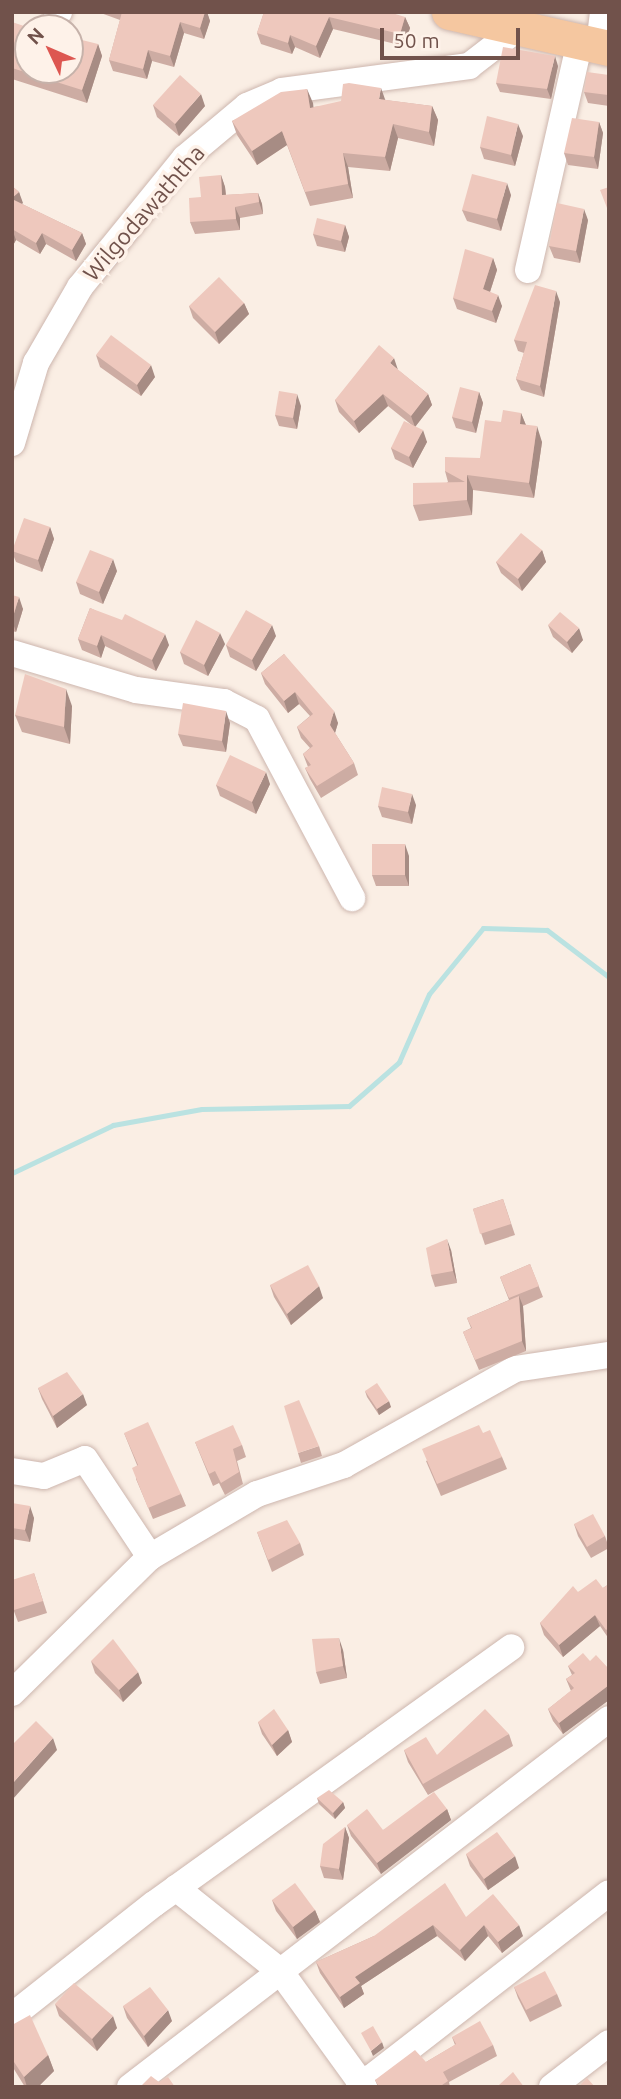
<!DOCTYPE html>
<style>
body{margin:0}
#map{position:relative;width:621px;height:2099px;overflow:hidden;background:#faeee4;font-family:Ubuntu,sans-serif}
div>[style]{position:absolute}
.stream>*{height:5px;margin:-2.5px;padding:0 2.5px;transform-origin:2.5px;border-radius:2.5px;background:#bae2e1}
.roads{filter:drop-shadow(0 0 2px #cdb6ae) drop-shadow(0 0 2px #cdb6ae)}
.minor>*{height:26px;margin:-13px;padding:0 13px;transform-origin:13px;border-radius:13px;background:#fff}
.major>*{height:35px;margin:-17.5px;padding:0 17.5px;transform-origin:17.5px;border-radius:17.5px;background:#f5c7a0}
.wall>*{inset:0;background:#cdaca3}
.shaded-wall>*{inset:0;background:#a78c84}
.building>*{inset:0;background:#eec8bd}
span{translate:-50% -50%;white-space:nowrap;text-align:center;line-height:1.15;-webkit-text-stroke:7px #fef2e9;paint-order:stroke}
.street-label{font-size:23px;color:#71524b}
.frame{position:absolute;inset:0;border:14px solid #71524b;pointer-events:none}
.north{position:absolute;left:14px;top:14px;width:70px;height:70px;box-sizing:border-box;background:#fef2e9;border:2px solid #c6b2aa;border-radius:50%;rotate:314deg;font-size:19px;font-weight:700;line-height:28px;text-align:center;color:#71524b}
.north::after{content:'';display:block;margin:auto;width:24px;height:32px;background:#dd5751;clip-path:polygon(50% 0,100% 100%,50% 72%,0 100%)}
.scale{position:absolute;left:380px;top:28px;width:140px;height:32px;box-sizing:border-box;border:4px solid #71524b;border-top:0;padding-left:9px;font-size:21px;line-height:24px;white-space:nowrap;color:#71524b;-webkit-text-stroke:5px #fef2e9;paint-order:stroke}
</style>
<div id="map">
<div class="stream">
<i style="left:12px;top:1173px;width:112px;rotate:-25.4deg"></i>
<i style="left:113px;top:1125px;width:90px;rotate:-10.2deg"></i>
<i style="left:202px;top:1109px;width:147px;rotate:-1.2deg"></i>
<i style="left:349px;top:1106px;width:67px;rotate:-41.3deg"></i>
<i style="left:399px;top:1062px;width:74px;rotate:-66.2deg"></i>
<i style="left:429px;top:994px;width:85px;rotate:-50.7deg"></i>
<i style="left:483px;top:928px;width:64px;rotate:1.8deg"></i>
<i style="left:547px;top:930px;width:78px;rotate:37.2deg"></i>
</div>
<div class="roads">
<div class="minor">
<i style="left:57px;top:12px;width:2px"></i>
<i style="left:599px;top:45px;width:33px;rotate:-83deg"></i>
<i style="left:528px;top:270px;width:234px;rotate:-77.2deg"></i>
<i style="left:12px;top:443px;width:84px;rotate:-73.3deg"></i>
<i style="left:36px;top:363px;width:88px;rotate:-59.9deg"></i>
<i style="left:80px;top:287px;width:166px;rotate:-50.9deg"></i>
<i style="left:185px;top:158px;width:81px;rotate:-40deg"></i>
<i style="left:247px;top:106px;width:38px;rotate:-23deg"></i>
<i style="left:282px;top:91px;width:189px;rotate:-7.6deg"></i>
<i style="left:469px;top:66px;width:61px;rotate:-37.6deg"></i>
<i style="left:12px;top:653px;width:129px;rotate:16.6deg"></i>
<i style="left:136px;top:690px;width:89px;rotate:7.8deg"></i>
<i style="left:224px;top:702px;width:37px;rotate:27deg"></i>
<i style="left:257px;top:719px;width:203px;rotate:62deg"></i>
<i style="left:12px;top:1471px;width:32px;rotate:9deg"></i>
<i style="left:44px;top:1476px;width:44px;rotate:-22.5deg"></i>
<i style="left:85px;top:1459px;width:118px;rotate:56.4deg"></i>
<i style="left:12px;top:1693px;width:194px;rotate:-44.6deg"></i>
<i style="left:150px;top:1557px;width:124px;rotate:-30.5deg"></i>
<i style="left:257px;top:1494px;width:92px;rotate:-18.4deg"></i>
<i style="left:344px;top:1465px;width:196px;rotate:-29.3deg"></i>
<i style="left:515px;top:1369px;width:95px;rotate:-8.5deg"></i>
<i style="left:176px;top:1888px;width:133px;rotate:38.6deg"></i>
<i style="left:280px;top:1971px;width:143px;rotate:54.1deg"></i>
<i style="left:12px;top:2016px;width:181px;rotate:-38.3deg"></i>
<i style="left:154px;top:1904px;width:440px;rotate:-35.7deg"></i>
<i style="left:130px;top:2087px;width:604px;rotate:-37.53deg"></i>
<i style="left:359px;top:2087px;width:316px;rotate:-37.8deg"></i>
<i style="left:552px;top:2087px;width:72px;rotate:-37.7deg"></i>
</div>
<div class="major">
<i style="left:449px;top:12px;width:164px;rotate:12.7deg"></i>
</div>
</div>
<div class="wall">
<i style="clip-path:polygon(98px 12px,207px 12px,210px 21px,204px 39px,184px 33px,174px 67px,152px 61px,147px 79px,113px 71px,109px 60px,120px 20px)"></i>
<i style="clip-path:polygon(264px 12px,405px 17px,410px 28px,404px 46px,333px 29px,320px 58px,295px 47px,292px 54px,261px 44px,257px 33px)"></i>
<i style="clip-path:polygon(12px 22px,28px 70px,98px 44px,102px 56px,87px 103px,12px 79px)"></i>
<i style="clip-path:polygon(558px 66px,551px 99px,500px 92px,496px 83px)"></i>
<i style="clip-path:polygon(609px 75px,609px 106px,588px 103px,584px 92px)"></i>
<i style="clip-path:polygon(307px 89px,313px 107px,385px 100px,432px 106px,438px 120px,434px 146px,398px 138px,390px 171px,348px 167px,353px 198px,310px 206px,287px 145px,257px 165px,237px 135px,232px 121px)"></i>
<i style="clip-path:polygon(153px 105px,205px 106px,179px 136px,157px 117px)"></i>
<i style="clip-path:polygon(599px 122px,603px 133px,598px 169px,568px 165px,564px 153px)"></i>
<i style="clip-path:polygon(523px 136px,515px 166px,484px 159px,480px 147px)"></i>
<i style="clip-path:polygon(221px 175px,225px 187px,226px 195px,258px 193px,262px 204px,263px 214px,240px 218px,240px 230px,195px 234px,190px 222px,201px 197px)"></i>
<i style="clip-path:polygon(12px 186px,19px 192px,22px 204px,82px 233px,86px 244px,76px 261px,46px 244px,40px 254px,16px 240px,12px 247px)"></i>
<i style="clip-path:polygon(511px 195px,501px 231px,467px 221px,462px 210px)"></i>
<i style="clip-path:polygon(588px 220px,580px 263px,554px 258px,549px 246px)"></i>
<i style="clip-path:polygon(345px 225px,349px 237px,345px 252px,317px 246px,313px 234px)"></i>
<i style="clip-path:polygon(493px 258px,497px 270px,490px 292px,502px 306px,496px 323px,457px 309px,453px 298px)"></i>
<i style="clip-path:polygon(560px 302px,544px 397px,521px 390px,516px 379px,524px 353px,518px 351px,514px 340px)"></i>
<i style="clip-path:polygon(244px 303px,249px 314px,219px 344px,193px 318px,189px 306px)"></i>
<i style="clip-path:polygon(96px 355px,155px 377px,141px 396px,100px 367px)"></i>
<i style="clip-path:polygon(398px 370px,428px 394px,432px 405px,415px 427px,427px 442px,413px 468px,395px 459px,391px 448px,413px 426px,388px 406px,359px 433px,339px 412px,335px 400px)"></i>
<i style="clip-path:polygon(479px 392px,483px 403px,476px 433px,456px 428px,452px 417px)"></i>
<i style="clip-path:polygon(301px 406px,297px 429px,279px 426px,275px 415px)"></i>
<i style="clip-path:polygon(521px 413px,526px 425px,542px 442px,534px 498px,473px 490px,472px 515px,419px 521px,413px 505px,448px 482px,445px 471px,480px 458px,501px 422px)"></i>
<i style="clip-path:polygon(50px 527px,54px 539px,42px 572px,16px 562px,12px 552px,12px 549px)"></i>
<i style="clip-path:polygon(542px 550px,546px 562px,522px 591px,501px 573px,496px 562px)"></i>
<i style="clip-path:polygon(117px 571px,103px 604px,80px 594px,76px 582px)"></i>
<i style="clip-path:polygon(12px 595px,23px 609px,16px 632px,12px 631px)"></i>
<i style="clip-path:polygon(90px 608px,169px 645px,156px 671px,105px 646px,101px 658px,82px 650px,78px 639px)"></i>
<i style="clip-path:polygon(548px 625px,583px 640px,572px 653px,553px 637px)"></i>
<i style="clip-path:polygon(276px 636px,256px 671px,230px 657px,226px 645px)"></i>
<i style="clip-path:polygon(225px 644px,208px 676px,184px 664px,180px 652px)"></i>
<i style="clip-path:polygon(284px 654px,338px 723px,335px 733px,354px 763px,358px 775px,321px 798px,310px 779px,305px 768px,308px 767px,303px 754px,310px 748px,301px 738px,297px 727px,310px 716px,299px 704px,288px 713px,265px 684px,261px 673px)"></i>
<i style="clip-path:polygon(72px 706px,70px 744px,22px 732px,15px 715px)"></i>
<i style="clip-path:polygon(230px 723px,226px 752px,183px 746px,178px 734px)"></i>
<i style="clip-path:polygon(270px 784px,256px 814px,220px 796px,216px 785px)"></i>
<i style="clip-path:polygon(416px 805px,412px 824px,382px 817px,378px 806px)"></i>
<i style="clip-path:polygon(409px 856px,409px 886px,376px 886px,372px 875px)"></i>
<i style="clip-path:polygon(503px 1199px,515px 1235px,485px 1245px,473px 1209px)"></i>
<i style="clip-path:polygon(451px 1250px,457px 1283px,435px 1287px,431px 1275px)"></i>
<i style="clip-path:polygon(530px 1264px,543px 1297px,523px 1306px,526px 1351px,479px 1370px,463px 1332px,471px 1328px,467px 1318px,509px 1300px,500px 1277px)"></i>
<i style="clip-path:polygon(270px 1285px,323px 1298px,291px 1325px,274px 1297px)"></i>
<i style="clip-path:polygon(38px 1388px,87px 1405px,57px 1428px,42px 1399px)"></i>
<i style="clip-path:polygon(365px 1391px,391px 1407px,379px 1415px,367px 1397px)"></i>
<i style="clip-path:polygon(124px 1433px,181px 1494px,186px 1506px,153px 1519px,136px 1479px,137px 1465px)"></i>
<i style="clip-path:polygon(483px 1433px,502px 1457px,507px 1469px,441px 1496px,426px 1461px)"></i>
<i style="clip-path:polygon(195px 1442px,242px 1445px,246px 1457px,237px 1461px,243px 1484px,225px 1495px,219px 1483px,213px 1486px)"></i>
<i style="clip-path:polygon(319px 1446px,322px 1456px,301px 1463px,298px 1453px)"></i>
<i style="clip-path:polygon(12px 1503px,34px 1518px,30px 1542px,12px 1539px)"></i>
<i style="clip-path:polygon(574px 1524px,605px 1536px,609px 1548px,591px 1558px,578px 1536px)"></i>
<i style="clip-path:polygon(257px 1532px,300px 1543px,304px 1555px,272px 1572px)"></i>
<i style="clip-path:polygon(34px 1573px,47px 1613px,18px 1622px,12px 1606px)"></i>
<i style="clip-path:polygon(609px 1584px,609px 1639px,600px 1626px,563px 1657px,544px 1635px,540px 1623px,578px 1592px,603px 1588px)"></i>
<i style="clip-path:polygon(343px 1650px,347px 1678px,320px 1684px,316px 1672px)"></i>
<i style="clip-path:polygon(91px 1661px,142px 1683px,123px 1702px,95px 1673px)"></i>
<i style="clip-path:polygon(590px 1661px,609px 1669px,609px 1700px,563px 1734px,553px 1721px,548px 1709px,571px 1691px,566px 1679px,572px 1675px,568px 1666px)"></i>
<i style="clip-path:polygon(258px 1722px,288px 1730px,292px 1742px,277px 1756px,262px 1734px)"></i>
<i style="clip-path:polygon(509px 1734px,513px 1746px,428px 1795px,408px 1762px,404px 1750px,437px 1755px)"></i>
<i style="clip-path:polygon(317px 1798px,343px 1802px,345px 1808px,335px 1819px,319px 1804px)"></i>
<i style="clip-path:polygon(447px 1809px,451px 1820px,381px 1874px,351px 1836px,347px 1825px,383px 1830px)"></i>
<i style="clip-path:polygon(345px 1827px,349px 1838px,343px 1880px,324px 1878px,320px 1866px)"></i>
<i style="clip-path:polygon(466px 1854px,519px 1868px,488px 1890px,470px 1866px)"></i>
<i style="clip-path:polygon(272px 1900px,315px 1910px,320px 1922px,297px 1939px,276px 1911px)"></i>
<i style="clip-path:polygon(466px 1917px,523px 1936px,502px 1953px,488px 1936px,465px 1961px,437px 1936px,361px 1986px,364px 1994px,344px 2008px,320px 1973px,316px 1962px,374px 1936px)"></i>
<i style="clip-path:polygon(514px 1987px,557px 1994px,562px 2006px,530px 2022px,518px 1998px)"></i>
<i style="clip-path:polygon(55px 2004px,117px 2028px,97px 2051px,59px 2016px)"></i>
<i style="clip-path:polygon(123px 2006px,172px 2021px,148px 2047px,127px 2018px)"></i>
<i style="clip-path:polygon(12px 2025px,48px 2055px,54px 2071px,38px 2087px,25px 2087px,12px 2066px)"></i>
<i style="clip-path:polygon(452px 2037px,493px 2045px,497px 2056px,449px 2082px,450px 2087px,378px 2087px,375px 2080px,426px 2062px,455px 2045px)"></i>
</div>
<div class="shaded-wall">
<i style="clip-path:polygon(205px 12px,207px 12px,210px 21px,204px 39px,200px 28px)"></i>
<i style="clip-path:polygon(329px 17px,333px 29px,320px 58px,316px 46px)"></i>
<i style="clip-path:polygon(405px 17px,410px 28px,404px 46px,400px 34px)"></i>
<i style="clip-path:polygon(180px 22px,184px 33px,174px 67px,170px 56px)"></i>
<i style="clip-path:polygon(290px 35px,295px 47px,292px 54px,288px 43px)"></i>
<i style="clip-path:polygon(98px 44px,102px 56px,87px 103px,82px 90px)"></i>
<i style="clip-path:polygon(148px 50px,152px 61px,147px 79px,143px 69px)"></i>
<i style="clip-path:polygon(555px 56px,558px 66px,551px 99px,547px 89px)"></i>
<i style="clip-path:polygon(381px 88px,386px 102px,379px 99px)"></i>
<i style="clip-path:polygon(307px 89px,313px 103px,315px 121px,310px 108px)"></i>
<i style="clip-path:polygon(201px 94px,205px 106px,179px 136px,175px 124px)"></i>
<i style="clip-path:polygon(432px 106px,438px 120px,434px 146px,429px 132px)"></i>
<i style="clip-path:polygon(599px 122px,603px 133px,598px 169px,594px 157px)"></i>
<i style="clip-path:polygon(393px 124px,398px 138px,390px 171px,385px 157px)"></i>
<i style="clip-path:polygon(518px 124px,523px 136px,515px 166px,511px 155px)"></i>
<i style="clip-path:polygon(282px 131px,287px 145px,257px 165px,252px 151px)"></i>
<i style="clip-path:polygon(343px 153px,348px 167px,353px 198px,348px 184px)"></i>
<i style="clip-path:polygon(221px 175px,225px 187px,227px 206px,222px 195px)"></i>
<i style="clip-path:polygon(507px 183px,511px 195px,501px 231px,497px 219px)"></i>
<i style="clip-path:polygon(19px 192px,23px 203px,16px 210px,12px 198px)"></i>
<i style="clip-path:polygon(258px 193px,262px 204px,263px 214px,259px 202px)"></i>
<i style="clip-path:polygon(235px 207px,240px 218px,240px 230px,236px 219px)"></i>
<i style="clip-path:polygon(584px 209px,588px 220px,580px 263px,576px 251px)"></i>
<i style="clip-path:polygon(345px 225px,349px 237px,345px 252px,341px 241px)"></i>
<i style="clip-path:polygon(12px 229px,16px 240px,12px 247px)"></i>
<i style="clip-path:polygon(42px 233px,46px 244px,40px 254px,36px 243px)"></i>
<i style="clip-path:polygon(82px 233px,86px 244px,76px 261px,72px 250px)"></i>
<i style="clip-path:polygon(493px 258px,497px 270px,487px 301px,483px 289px)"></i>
<i style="clip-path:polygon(556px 291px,560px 302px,544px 397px,540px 386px)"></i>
<i style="clip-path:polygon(498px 295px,502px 306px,496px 323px,492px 311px)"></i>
<i style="clip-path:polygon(244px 303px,249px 314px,219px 344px,215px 332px)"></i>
<i style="clip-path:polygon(394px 358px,398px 370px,390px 363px)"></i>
<i style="clip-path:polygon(151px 365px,155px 377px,141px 396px,137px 385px)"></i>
<i style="clip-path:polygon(479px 392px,483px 403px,476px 433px,472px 422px)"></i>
<i style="clip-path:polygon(297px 394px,301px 406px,297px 429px,293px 418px)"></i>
<i style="clip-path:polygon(383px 394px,388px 406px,359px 433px,354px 421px)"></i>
<i style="clip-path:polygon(428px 394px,432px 405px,415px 427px,411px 416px)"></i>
<i style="clip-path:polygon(521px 413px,527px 428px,520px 424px)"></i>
<i style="clip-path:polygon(537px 426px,542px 442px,534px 498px,529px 483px)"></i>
<i style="clip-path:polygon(423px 430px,427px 442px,413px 468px,409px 457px)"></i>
<i style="clip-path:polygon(467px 475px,473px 490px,472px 515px,467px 500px)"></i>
<i style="clip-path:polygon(50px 527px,54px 539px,42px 572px,38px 560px)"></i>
<i style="clip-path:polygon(542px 550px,546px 562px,522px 591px,518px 579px)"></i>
<i style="clip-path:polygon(113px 559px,117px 571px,103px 604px,99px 592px)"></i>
<i style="clip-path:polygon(19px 597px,23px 609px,16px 632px,12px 620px)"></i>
<i style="clip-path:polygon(272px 625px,276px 636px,256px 671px,252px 660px)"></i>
<i style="clip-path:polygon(579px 628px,583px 640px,572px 653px,567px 642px)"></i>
<i style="clip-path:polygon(220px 633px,225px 644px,208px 676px,204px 665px)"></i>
<i style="clip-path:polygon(165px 634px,169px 645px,156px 671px,152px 660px)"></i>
<i style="clip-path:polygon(101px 635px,105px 646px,101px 658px,97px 646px)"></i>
<i style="clip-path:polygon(66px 689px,72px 706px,70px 744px,64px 727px)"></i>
<i style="clip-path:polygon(295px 692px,299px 704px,288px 713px,284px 701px)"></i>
<i style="clip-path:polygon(226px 711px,230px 723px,226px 752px,222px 741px)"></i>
<i style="clip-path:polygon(334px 711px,338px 723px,334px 736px,330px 725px)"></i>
<i style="clip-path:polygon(266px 772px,270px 784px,256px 814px,252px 802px)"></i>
<i style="clip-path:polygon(412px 794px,416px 805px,412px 824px,408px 812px)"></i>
<i style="clip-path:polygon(405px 844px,409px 856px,409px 886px,405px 875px)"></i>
<i style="clip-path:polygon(447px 1239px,451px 1250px,457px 1283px,453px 1271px)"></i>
<i style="clip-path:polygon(319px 1286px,323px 1298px,291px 1325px,287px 1314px)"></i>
<i style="clip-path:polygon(519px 1296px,523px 1306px,526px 1351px,522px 1341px)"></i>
<i style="clip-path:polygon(83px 1394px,87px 1405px,57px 1428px,53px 1416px)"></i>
<i style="clip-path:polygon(389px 1401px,391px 1407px,379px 1415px,377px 1409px)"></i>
<i style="clip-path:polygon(30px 1506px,34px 1518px,30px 1542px,25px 1530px)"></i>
<i style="clip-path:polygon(595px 1615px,600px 1626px,563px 1657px,559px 1645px)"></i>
<i style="clip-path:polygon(339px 1638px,343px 1650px,347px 1678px,343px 1666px)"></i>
<i style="clip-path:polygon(138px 1672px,142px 1683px,123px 1702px,119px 1690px)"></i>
<i style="clip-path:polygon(609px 1685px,609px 1700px,563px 1734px,559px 1723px)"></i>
<i style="clip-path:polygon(288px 1730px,292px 1742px,277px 1756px,272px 1745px)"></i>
<i style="clip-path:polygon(53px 1738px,57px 1750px,12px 1800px,12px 1784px)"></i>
<i style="clip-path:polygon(343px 1802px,345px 1808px,335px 1819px,333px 1813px)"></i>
<i style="clip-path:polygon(447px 1809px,451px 1820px,381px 1874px,377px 1863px)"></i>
<i style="clip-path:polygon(345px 1827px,349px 1838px,343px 1880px,339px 1869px)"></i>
<i style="clip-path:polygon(515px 1856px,519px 1868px,488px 1890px,484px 1879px)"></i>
<i style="clip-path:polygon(315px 1910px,320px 1922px,297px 1939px,293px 1927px)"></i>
<i style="clip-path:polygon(433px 1925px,437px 1936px,361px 1986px,364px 1994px,344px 2008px,340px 1997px,355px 1977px)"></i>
<i style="clip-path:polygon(484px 1925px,488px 1936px,465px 1961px,460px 1950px)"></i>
<i style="clip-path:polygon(519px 1925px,523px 1936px,502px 1953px,498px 1942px)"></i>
<i style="clip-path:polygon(168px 2010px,172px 2021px,148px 2047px,144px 2036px)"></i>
<i style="clip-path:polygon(113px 2016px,117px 2028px,97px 2051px,92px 2039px)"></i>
<i style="clip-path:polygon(382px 2042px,384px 2048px,373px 2056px,371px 2051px)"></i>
<i style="clip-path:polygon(48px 2055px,54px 2071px,38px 2087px,27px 2087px,24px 2077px)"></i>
</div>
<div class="building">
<i style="clip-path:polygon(122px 12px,205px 12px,200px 28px,180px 22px,170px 56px,148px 50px,143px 69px,109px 60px)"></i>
<i style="clip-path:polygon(264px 12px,389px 12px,405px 17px,400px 34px,329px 17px,316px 46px,290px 35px,288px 43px,257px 33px)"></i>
<i style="clip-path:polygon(12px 22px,30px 28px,28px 28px,28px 70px,70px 70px,70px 37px,98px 44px,82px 90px,12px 68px)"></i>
<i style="clip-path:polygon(503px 47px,555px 56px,547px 89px,496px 83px)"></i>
<i style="clip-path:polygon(587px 72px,609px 75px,608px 95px,584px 92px)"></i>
<i style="clip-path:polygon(180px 75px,201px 94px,175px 124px,153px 105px)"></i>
<i style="clip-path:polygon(349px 83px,381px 88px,379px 99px,432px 106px,429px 132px,393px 124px,385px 157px,343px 153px,348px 184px,305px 192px,282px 131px,252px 151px,232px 121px,281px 92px,307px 89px,310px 108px,341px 101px,343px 84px)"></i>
<i style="clip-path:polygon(487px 116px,518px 124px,511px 155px,480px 147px)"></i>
<i style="clip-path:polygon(572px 118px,599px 122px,594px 157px,564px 153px)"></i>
<i style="clip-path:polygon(472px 174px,507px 183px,497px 219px,462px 210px)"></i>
<i style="clip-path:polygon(221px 175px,222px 195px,258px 193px,259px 202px,235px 207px,236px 219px,190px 222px,189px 198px,201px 197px,199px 177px)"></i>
<i style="clip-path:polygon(12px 186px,19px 192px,12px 198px)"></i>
<i style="clip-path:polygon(609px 187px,609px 213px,600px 190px)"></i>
<i style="clip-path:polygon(12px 199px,82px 233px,72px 250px,42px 233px,36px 243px,12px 229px)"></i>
<i style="clip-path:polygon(557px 203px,584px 209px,576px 251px,549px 246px)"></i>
<i style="clip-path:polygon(317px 218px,345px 225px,341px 241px,313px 234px)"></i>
<i style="clip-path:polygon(465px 249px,493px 258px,483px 289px,498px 295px,492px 311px,453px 298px)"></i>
<i style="clip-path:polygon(219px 277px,244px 303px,215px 332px,189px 306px)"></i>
<i style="clip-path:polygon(535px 285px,556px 291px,540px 386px,516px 379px,527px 342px,514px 340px)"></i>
<i style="clip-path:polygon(111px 335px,151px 365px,137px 385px,96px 355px)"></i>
<i style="clip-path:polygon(379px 345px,394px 358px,390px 363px,428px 394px,411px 416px,383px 394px,354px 421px,335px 400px)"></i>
<i style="clip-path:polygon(460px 387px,479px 392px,472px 422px,452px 417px)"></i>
<i style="clip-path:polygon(279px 391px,297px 394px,293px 418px,275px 415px)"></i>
<i style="clip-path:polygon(503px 410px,521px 413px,520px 424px,537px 426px,529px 483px,467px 475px,467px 500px,413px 505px,413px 483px,465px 482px,445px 471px,445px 457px,480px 458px,485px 420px,501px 422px)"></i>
<i style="clip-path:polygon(404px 421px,423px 430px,409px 457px,391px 448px)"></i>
<i style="clip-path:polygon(24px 518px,50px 527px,38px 560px,12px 551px)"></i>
<i style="clip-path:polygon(521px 533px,542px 550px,518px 579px,496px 562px)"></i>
<i style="clip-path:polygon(90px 550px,113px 559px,99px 592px,76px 582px)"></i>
<i style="clip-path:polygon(12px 595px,19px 597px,12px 620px)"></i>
<i style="clip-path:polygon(90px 608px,122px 620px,125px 614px,165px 634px,152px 660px,101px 635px,97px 646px,78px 639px)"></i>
<i style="clip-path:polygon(246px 610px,272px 625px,252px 660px,226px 645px)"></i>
<i style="clip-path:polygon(560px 612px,579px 628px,567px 642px,548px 625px)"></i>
<i style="clip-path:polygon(196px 620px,220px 633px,204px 665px,180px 652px)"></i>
<i style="clip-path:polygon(284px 654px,334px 711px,330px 725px,354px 763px,317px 786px,305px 768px,311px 765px,303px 754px,313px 746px,297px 727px,313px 714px,295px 692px,284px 701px,261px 673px)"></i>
<i style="clip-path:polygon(25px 674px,66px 689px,64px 727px,15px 715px)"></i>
<i style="clip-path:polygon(183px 703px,226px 711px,222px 741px,178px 734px)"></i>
<i style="clip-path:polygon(230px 755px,266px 772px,252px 802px,216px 785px)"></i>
<i style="clip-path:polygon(382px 787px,412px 794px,408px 812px,378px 806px)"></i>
<i style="clip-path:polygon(372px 844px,405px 844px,405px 875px,372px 875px)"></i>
<i style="clip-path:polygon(503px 1199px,511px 1224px,480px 1234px,473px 1209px)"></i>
<i style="clip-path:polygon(447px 1239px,453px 1271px,431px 1275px,426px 1248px)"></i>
<i style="clip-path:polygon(530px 1264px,539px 1286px,509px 1298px,500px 1277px)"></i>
<i style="clip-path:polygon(308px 1265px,319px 1286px,287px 1314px,270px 1285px)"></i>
<i style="clip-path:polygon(519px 1296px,522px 1341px,475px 1360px,463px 1332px,472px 1328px,467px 1318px)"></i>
<i style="clip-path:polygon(67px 1372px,83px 1394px,53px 1416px,38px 1388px)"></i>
<i style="clip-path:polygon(377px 1383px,389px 1401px,377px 1409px,365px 1391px)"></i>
<i style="clip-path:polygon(299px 1400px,319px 1446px,298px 1453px,284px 1406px)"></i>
<i style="clip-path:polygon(148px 1422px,181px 1494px,148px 1508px,132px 1468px,138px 1465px,124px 1433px)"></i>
<i style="clip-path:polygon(233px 1425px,242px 1445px,233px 1449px,239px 1472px,221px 1483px,215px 1471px,209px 1474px,195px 1442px)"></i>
<i style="clip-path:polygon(479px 1425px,483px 1433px,490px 1430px,502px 1457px,437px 1484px,422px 1449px)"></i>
<i style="clip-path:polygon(12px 1503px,30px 1506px,25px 1530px,12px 1528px)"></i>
<i style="clip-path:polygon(593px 1514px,605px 1536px,587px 1547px,574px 1524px)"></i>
<i style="clip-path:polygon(287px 1520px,300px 1543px,268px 1560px,257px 1532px)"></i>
<i style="clip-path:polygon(34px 1573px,43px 1601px,14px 1610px,12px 1606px,12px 1580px)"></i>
<i style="clip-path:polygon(596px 1579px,603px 1588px,609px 1584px,609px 1628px,606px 1630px,595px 1615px,559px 1645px,540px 1623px,573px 1586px,578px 1592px)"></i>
<i style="clip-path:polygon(339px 1638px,343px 1666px,316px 1672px,312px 1639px)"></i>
<i style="clip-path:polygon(113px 1639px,138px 1672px,119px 1690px,91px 1661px)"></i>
<i style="clip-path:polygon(583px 1653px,590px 1661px,596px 1655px,609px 1669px,609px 1685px,559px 1723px,548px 1709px,574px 1688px,566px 1679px,575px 1673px,568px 1666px)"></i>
<i style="clip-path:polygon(274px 1709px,288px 1730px,272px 1745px,258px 1722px)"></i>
<i style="clip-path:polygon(485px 1709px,509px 1734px,423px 1784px,404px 1750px,426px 1737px,437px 1755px)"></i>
<i style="clip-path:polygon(36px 1721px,53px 1738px,12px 1784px,12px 1745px)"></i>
<i style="clip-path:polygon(329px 1790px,343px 1802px,333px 1813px,317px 1798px)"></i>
<i style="clip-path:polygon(434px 1792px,447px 1809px,377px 1863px,347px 1825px,367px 1809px,383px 1830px)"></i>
<i style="clip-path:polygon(345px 1827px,339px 1869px,320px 1866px,323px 1844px)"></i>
<i style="clip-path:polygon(497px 1832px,515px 1856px,484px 1879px,466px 1854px)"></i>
<i style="clip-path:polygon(295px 1883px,315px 1910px,293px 1927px,272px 1900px)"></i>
<i style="clip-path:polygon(445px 1883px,466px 1917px,493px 1894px,519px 1925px,498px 1942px,484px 1925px,460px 1950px,433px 1925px,355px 1977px,360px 1983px,340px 1997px,316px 1962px,374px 1936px)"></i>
<i style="clip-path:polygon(545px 1971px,557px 1994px,526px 2010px,514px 1987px)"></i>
<i style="clip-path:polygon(74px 1983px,113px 2016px,92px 2039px,55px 2004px)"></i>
<i style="clip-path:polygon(150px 1987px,168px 2010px,144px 2036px,123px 2006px)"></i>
<i style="clip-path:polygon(30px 2015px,48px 2055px,24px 2077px,12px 2059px,12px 2025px)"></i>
<i style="clip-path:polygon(480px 2021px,493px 2045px,443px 2072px,448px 2081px,439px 2087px,379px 2087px,375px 2080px,415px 2050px,426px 2062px,456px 2044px,452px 2037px)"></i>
<i style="clip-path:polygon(373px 2026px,382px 2042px,371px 2051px,361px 2033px)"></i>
<i style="clip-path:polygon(513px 2072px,524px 2087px,501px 2087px,499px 2085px)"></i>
<i style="clip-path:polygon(151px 2076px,159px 2082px,168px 2077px,175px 2087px,140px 2087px)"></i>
<i style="clip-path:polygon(587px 2078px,595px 2087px,578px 2087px)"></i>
</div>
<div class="street-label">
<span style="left:144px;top:213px;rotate:-49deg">Wilgodawaththa</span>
</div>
<div class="frame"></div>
<div class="north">N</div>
<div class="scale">50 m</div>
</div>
